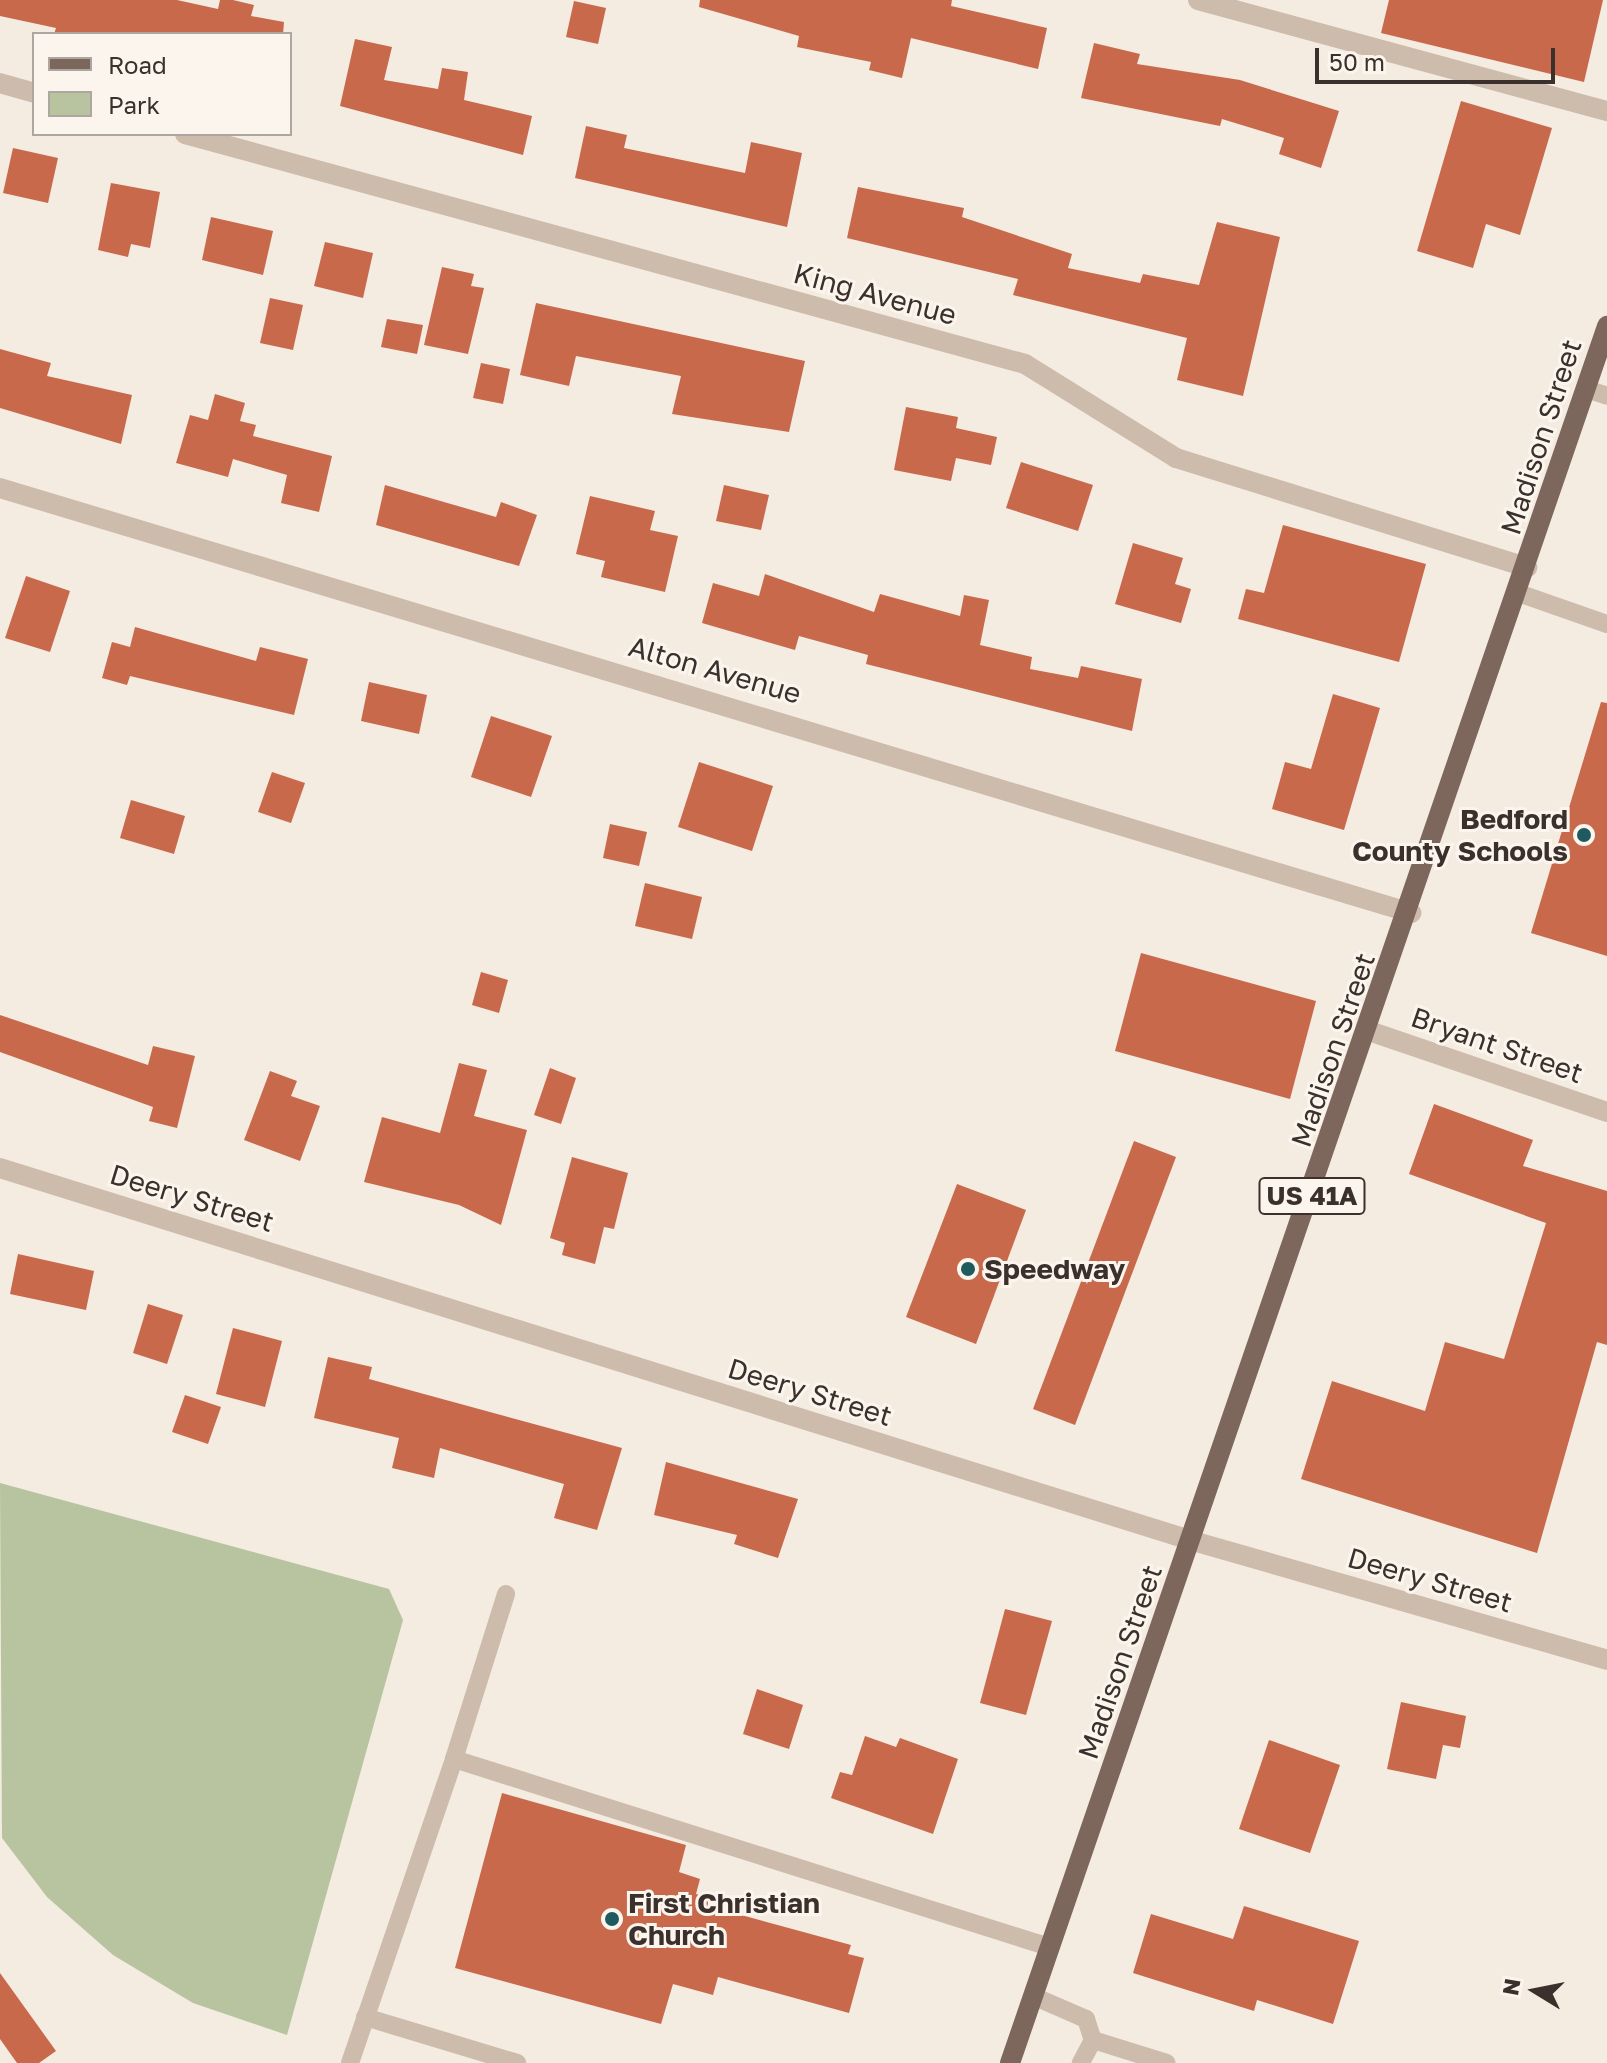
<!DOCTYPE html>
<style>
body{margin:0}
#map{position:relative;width:1607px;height:2063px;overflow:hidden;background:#f4ebe1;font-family:"Golos Text",sans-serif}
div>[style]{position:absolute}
.green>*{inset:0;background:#b8c4a0}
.building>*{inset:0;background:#c8694b}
.service>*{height:18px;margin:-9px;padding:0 9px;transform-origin:9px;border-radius:9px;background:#cdbbac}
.minor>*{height:20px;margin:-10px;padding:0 10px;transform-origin:10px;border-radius:10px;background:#cdbbac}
.primary>*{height:20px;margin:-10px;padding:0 10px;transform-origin:10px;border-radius:10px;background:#7d675c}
.dots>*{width:22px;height:22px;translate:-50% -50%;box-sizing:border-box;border:4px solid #fbf5ee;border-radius:50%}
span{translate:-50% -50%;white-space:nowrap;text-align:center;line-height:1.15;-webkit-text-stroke:6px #fbf5ee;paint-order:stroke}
.shield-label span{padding:2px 6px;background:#fbf5ee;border:2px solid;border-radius:6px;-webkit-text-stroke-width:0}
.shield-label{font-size:26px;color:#3b302b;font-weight:700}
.street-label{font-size:28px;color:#3b302b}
.poi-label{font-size:28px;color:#3b302b;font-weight:700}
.right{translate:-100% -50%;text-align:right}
.left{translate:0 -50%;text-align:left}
.legend{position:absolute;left:32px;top:32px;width:260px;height:104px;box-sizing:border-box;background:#fbf5ee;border:2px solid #aea6a0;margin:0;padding:10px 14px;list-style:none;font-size:24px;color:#3b302b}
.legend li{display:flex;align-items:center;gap:16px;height:40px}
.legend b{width:40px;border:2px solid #aea6a0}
.north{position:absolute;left:1495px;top:1951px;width:80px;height:80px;-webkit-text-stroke:6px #fbf5ee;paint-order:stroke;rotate:280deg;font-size:22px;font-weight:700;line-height:32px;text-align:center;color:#3b302b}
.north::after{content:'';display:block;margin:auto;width:28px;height:36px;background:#3b302b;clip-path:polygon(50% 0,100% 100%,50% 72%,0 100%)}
.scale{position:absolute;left:1315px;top:48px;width:240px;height:36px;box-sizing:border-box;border:4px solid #3b302b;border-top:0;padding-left:10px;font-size:24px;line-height:28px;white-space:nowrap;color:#3b302b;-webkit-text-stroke:6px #fbf5ee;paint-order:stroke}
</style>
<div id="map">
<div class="green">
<i style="clip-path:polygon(0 1483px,389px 1589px,403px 1620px,287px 2035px,193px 2003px,113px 1955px,47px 1897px,2px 1838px)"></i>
</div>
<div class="building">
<i style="clip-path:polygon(0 0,177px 0,218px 9px,220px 0,233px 0,254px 5px,251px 16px,284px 22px,283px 34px,54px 34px,56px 28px,0 16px)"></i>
<i style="clip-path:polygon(700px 0,952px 0,951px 6px,1047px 28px,1038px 69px,911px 38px,902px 78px,869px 70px,871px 62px,797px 47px,799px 36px,699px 7px)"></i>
<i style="clip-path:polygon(1389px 0,1603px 0,1584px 82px,1381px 33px)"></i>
<i style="clip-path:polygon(574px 1px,606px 8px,598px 44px,566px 37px)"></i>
<i style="clip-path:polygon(355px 39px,392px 47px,384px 80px,438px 89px,442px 68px,468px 72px,464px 100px,532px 116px,523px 155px,340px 106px)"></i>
<i style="clip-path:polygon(1094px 43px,1140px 54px,1137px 64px,1240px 80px,1339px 111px,1321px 168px,1279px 154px,1284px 138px,1222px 119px,1220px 126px,1081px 98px)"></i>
<i style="clip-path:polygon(1461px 101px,1552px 128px,1520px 235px,1486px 224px,1473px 268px,1417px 251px)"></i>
<i style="clip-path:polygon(586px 126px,627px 135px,624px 148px,745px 173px,751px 142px,802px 153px,787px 227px,575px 178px)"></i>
<i style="clip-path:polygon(13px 148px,58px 158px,48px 203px,3px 193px)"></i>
<i style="clip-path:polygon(111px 183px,160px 192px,150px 248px,131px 244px,128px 257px,98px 250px)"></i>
<i style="clip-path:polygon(858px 187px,964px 208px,962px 217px,1072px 254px,1068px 268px,1140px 283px,1143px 274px,1199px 285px,1217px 222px,1280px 237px,1243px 396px,1177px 380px,1187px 338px,1013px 295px,1018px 279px,847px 238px)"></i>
<i style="clip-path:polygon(211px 217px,273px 231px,263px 275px,202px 260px)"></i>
<i style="clip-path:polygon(325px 242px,373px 253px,363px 298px,314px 286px)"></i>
<i style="clip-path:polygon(442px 267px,474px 274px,471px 286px,484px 288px,468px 354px,424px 345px)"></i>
<i style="clip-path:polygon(270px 298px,303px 305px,293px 350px,260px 343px)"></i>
<i style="clip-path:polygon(536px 303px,805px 361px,789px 432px,672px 414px,681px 376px,576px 356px,569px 386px,520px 375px)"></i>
<i style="clip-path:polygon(387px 319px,423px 325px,417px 354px,381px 347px)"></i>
<i style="clip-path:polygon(0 349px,51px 363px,47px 376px,132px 395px,121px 444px,0 408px)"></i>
<i style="clip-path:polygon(481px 363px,510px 369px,503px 404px,473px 398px)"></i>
<i style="clip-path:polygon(215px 394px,245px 403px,240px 421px,256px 425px,253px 436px,332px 456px,319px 512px,281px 503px,287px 475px,233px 459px,228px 477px,176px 463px,190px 415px,208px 420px)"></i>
<i style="clip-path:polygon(906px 407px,958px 417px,956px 428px,997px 437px,991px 465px,956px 458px,951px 481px,894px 470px)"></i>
<i style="clip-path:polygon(1021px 462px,1093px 485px,1078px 531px,1006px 508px)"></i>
<i style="clip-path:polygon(385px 485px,496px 517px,501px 502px,537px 515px,519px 566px,376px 525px)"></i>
<i style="clip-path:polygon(724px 485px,769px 495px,761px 530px,716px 521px)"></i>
<i style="clip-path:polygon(590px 496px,655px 511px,650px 530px,678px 536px,665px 592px,601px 577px,605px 561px,576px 554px)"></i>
<i style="clip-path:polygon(1283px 525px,1426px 564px,1399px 662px,1238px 619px,1246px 589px,1264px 593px)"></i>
<i style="clip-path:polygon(1133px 543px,1183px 558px,1175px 584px,1191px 589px,1181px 623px,1115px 604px)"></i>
<i style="clip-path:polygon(765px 574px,874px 612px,880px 594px,960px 616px,964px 595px,989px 600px,980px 645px,1032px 657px,1030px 669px,1078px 678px,1081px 666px,1142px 679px,1132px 731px,866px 664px,868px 655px,799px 636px,795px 650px,702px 623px,713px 583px,759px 596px)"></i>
<i style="clip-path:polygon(26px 576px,70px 591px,50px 652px,5px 638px)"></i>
<i style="clip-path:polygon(135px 627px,256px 661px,260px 647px,308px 659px,294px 715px,130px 676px,127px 685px,102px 678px,112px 642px,130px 647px)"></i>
<i style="clip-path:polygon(369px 682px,427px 695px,419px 734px,361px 721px)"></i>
<i style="clip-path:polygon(1333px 694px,1380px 708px,1344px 830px,1272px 809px,1285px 762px,1311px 769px)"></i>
<i style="clip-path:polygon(1601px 702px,1607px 703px,1607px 956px,1531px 933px)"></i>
<i style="clip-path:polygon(491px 716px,552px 736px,531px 797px,471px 777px)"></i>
<i style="clip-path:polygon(699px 762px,773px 786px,752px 851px,678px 827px)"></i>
<i style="clip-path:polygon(272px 772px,305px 783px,291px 823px,258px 812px)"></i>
<i style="clip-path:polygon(131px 800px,185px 816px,174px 854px,120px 838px)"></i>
<i style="clip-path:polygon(610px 824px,647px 832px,639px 866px,603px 858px)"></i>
<i style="clip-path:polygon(645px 883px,702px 897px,692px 939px,635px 926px)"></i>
<i style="clip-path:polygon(1141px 953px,1316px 1001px,1290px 1099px,1115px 1051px)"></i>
<i style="clip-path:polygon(481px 972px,508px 980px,499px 1013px,472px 1005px)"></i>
<i style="clip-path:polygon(0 1015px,148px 1065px,153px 1046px,195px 1056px,177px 1128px,149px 1121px,153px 1107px,0 1052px)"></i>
<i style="clip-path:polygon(459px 1063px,487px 1070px,474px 1116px,527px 1130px,501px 1225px,459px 1205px,364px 1182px,382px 1117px,440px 1133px)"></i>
<i style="clip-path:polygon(550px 1068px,576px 1078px,561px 1124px,534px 1115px)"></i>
<i style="clip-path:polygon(270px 1071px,297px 1081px,291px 1096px,320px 1106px,300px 1161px,244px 1140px)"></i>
<i style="clip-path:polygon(1434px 1104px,1533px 1140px,1523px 1166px,1607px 1191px,1607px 1345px,1597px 1342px,1537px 1553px,1301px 1479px,1332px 1381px,1425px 1411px,1445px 1342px,1504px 1359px,1546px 1223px,1409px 1174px)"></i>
<i style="clip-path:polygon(1134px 1141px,1176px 1157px,1075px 1425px,1033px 1409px)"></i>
<i style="clip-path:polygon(572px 1157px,628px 1173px,614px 1229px,604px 1227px,595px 1264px,562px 1255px,565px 1243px,550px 1238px)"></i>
<i style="clip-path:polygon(957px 1184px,1026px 1210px,976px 1344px,906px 1317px)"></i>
<i style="clip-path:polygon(18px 1254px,94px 1271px,86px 1310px,10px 1294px)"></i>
<i style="clip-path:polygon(148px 1304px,183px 1315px,167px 1364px,133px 1353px)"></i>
<i style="clip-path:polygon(233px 1328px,282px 1341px,265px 1407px,216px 1394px)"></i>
<i style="clip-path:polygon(328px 1357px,372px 1367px,369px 1379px,622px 1448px,597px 1530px,554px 1518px,564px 1484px,440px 1448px,434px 1478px,392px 1468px,399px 1438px,314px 1418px)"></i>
<i style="clip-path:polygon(185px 1395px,221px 1407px,208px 1444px,172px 1432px)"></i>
<i style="clip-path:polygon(666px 1462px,798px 1499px,778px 1558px,734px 1544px,737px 1535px,654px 1515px)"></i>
<i style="clip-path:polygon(1005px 1609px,1052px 1621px,1026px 1715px,980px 1703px)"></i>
<i style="clip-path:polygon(757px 1689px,803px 1705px,789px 1749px,743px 1734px)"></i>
<i style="clip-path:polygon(1401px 1702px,1466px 1716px,1460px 1748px,1443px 1745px,1436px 1779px,1387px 1769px)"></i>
<i style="clip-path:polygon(865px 1736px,896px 1747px,900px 1738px,958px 1759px,933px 1834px,831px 1798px,840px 1772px,852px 1775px)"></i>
<i style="clip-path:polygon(1269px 1740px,1340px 1765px,1310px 1853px,1239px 1829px)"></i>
<i style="clip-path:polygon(502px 1793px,686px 1845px,679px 1872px,700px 1879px,696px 1894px,736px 1904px,734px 1913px,851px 1945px,848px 1954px,864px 1958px,849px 2013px,718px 1977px,713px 1995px,673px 1984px,661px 2024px,455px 1968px)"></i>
<i style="clip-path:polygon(1244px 1906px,1359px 1941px,1333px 2024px,1257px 2000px,1254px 2011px,1133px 1973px,1151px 1914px,1233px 1939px)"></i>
<i style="clip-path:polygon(0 1973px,56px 2051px,39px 2063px,17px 2063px,0 2039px)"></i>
</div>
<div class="service">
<i style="left:1586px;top:389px;width:22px;rotate:18deg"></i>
<i style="left:1518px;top:593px;width:94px;rotate:19.2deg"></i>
<i style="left:454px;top:1759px;width:173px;rotate:-72.5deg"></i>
<i style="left:1033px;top:1996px;width:58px;rotate:23.5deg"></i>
<i style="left:1086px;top:2019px;width:22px;rotate:72deg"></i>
<i style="left:1093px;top:2040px;width:26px;rotate:118deg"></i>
<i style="left:365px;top:2017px;width:159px;rotate:16.8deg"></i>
<i style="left:1093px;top:2040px;width:77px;rotate:17.3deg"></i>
<i style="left:350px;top:2063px;width:321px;rotate:-71.1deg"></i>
<i style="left:454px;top:1759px;width:624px;rotate:17.53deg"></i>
</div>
<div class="minor">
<i style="left:1198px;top:0;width:424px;rotate:15.2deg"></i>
<i style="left:0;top:83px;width:35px;rotate:16deg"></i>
<i style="left:185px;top:134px;width:871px;rotate:15.31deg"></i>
<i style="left:1025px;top:364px;width:178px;rotate:31.9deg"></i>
<i style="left:1176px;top:458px;width:368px;rotate:17.3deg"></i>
<i style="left:0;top:488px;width:1474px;rotate:16.76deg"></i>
<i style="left:1369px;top:1031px;width:251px;rotate:18.8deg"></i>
<i style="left:0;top:1168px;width:1250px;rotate:17.36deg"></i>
<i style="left:1193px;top:1541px;width:431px;rotate:16deg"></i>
</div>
<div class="primary">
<i style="left:1010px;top:2063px;width:1837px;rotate:-71.03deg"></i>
</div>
<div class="dots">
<i style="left:1584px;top:835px;background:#1f5a5e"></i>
<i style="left:968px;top:1269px;background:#1f5a5e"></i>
<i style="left:612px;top:1919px;background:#1f5a5e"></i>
</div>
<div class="shield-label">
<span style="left:1312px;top:1196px">US 41A</span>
</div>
<div class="street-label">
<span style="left:875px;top:294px;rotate:15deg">King Avenue</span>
<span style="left:1541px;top:437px;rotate:-72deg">Madison Street</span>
<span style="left:715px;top:670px;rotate:16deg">Alton Avenue</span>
<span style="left:1497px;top:1045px;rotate:19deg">Bryant Street</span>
<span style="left:1333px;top:1050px;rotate:-71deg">Madison Street</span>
<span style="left:192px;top:1198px;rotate:17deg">Deery Street</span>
<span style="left:810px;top:1392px;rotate:17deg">Deery Street</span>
<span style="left:1430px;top:1580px;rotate:16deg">Deery Street</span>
<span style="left:1120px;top:1662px;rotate:-71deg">Madison Street</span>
</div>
<div class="poi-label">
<span class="right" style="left:1568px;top:835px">Bedford<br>County Schools</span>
<span class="left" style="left:984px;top:1269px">Speedway</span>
<span class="left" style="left:628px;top:1919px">First Christian<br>Church</span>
</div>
<ul class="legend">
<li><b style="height:10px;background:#7d675c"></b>Road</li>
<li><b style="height:22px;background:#b8c4a0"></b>Park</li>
</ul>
<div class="north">N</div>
<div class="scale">50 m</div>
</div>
